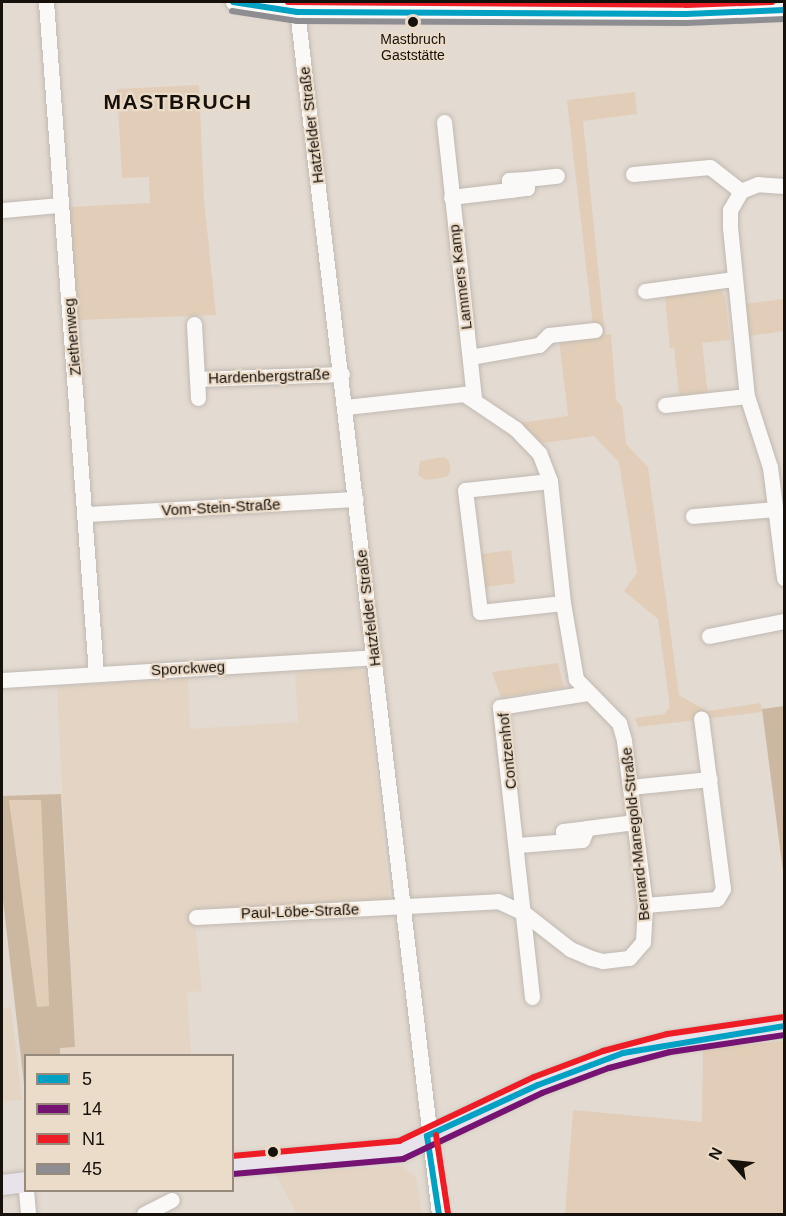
<!DOCTYPE html>
<meta charset="utf-8">
<style>
body{margin:0}
#map{position:relative;width:786px;height:1216px;overflow:hidden;background:#e3dad1;font-family:Helvetica,sans-serif}
div>[style]{position:absolute}
.built>*{inset:0;background:#e4d4c3}
.green>*{inset:0;background:#e2ceb8}
.forest>*{inset:0;background:#ccb8a1}
.roads{filter:drop-shadow(0 0 2px #c0b9b2) drop-shadow(0 0 2px #c0b9b2)}
.minor>*{height:15px;margin:-7.5px;padding:0 7.5px;transform-origin:7.5px;border-radius:7.5px;background:#fbf9f8}
.major>*{height:20px;margin:-10px;padding:0 10px;transform-origin:10px;border-radius:10px;background:#e8e2ea}
.bus-1>*{height:6px;margin:-3px;padding:0 3px;transform-origin:3px;border-radius:3px;background:#01a1c4}
.bus-2>*{height:6px;margin:-3px;padding:0 3px;transform-origin:3px;border-radius:3px;background:#751372}
.bus-3>*{height:6px;margin:-3px;padding:0 3px;transform-origin:3px;border-radius:3px;background:#ee1c25}
.bus-4>*{height:6px;margin:-3px;padding:0 3px;transform-origin:3px;border-radius:3px;background:#8e8e92}
.dots>*{width:16px;height:16px;translate:-50% -50%;box-sizing:border-box;border:3px solid #ebdbc9;border-radius:50%}
span{translate:-50% -50%;white-space:nowrap;text-align:center;line-height:1.15;-webkit-text-stroke:4.5px #ebdbc9;paint-order:stroke}
.bus-label{font-size:14px;color:#17110b}
.street-label{font-size:15px;color:#17110b}
.district-label{font-size:21px;color:#17110b;font-weight:700;letter-spacing:1.5px}
.frame{position:absolute;inset:0;border:3px solid #17110b;pointer-events:none}
.legend{position:absolute;left:24px;top:1054px;width:210px;height:138px;box-sizing:border-box;background:#ebdbc9;border:2px solid #968a7d;margin:0;padding:8px 10px;list-style:none;font-size:18px;color:#17110b}
.legend li{display:flex;align-items:center;gap:12px;height:30px}
.legend b{width:30px;border:2px solid #968a7d}
.north{position:absolute;left:702px;top:1132px;width:60px;height:60px;-webkit-text-stroke:4px #ebdbc9;paint-order:stroke;rotate:297deg;font-size:16px;font-weight:700;line-height:24px;text-align:center;color:#17110b}
.north::after{content:'';display:block;margin:auto;width:21px;height:27px;background:#17110b;clip-path:polygon(50% 0,100% 100%,50% 72%,0 100%)}
</style>
<div id="map">
<div class="built">
<i style="clip-path:polygon(352px 668px,365px 672px,391px 915px,195px 924px,202px 991px,187px 992px,191px 1055px,60px 1055px,59px 1048px,75px 1046px,57px 687px,188px 678px,190px 729px,298px 722px,295px 673px)"></i>
<i style="clip-path:polygon(2px 1008px,11px 1008px,22px 1100px,2px 1101px)"></i>
<i style="clip-path:polygon(402px 1166px,416px 1178px,422px 1214px,297px 1214px,275px 1173px)"></i>
</div>
<div class="green">
<i style="clip-path:polygon(199px 85px,204px 200px,216px 315px,76px 320px,69px 207px,150px 203px,149px 177px,122px 178px,117px 89px)"></i>
<i style="clip-path:polygon(635px 92px,637px 114px,583px 121px,605px 335px,611px 334px,616px 400px,622px 406px,626px 444px,648px 467px,679px 695px,707px 711px,761px 703px,762px 712px,638px 727px,635px 718px,664px 714px,670px 707px,658px 619px,624px 591px,637px 573px,619px 462px,594px 436px,543px 443px,519px 423px,568px 416px,559px 339px,594px 335px,567px 100px)"></i>
<i style="clip-path:polygon(718px 288px,725px 296px,730px 340px,702px 343px,708px 395px,684px 398px,679px 393px,674px 348px,670px 348px,665px 299px,667px 294px)"></i>
<i style="clip-path:polygon(784px 299px,784px 331px,749px 336px,745px 304px)"></i>
<i style="clip-path:polygon(444px 457px,449px 461px,451px 470px,447px 477px,426px 480px,418px 475px,420px 461px)"></i>
<i style="clip-path:polygon(511px 550px,515px 583px,485px 587px,481px 554px)"></i>
<i style="clip-path:polygon(558px 663px,564px 688px,501px 697px,492px 672px)"></i>
<i style="clip-path:polygon(9px 799px,41px 800px,49px 1006px,37px 1007px)"></i>
<i style="clip-path:polygon(784px 1041px,784px 1214px,565px 1214px,573px 1110px,702px 1122px,703px 1049px)"></i>
</div>
<div class="forest">
<i style="clip-path:polygon(784px 706px,784px 879px,762px 709px)"></i>
<i style="clip-path:polygon(evenodd,61px 794px,75px 1047px,60px 1048px,60px 1055px,26px 1056px,24px 1084px,2px 891px,2px 796px,61px 794px,9px 800px,41px 800px,49px 1006px,37px 1007px,9px 800px)"></i>
</div>
<div class="roads">
<div class="minor">
<i style="left:46px;top:2px;width:673px;rotate:85.74deg"></i>
<i style="left:233px;top:2px;width:65px;rotate:8.9deg"></i>
<i style="left:297px;top:12px;width:389px;rotate:0.3deg"></i>
<i style="left:686px;top:14px;width:98px;rotate:-2.3deg"></i>
<i style="left:296px;top:2px;width:1220px;rotate:83.27deg"></i>
<i style="left:444px;top:122px;width:278px;rotate:83.8deg"></i>
<i style="left:633px;top:174px;width:77px;rotate:-5.2deg"></i>
<i style="left:710px;top:167px;width:39px;rotate:38deg"></i>
<i style="left:526px;top:179px;width:31px;rotate:-6deg"></i>
<i style="left:784px;top:186px;width:26px;rotate:-176deg"></i>
<i style="left:758px;top:184px;width:18px;rotate:158deg"></i>
<i style="left:741px;top:191px;width:22px;rotate:120deg"></i>
<i style="left:730px;top:210px;width:17px;rotate:90deg"></i>
<i style="left:730px;top:227px;width:170px;rotate:84.3deg"></i>
<i style="left:747px;top:396px;width:75px;rotate:72.1deg"></i>
<i style="left:770px;top:467px;width:112px;rotate:82.8deg"></i>
<i style="left:451px;top:197px;width:59px;rotate:-6.8deg"></i>
<i style="left:510px;top:190px;width:17px;rotate:-7deg"></i>
<i style="left:527px;top:188px;width:9px;rotate:-96deg"></i>
<i style="left:526px;top:179px;width:17px;rotate:177deg"></i>
<i style="left:509px;top:180px;width:10px;rotate:84deg"></i>
<i style="left:2px;top:210px;width:57px;rotate:-5deg"></i>
<i style="left:645px;top:291px;width:90px;rotate:-7.7deg"></i>
<i style="left:194px;top:324px;width:55px;rotate:86.9deg"></i>
<i style="left:197px;top:379px;width:145px;rotate:-2deg"></i>
<i style="left:470px;top:357px;width:70px;rotate:-9.9deg"></i>
<i style="left:539px;top:345px;width:14px;rotate:-45deg"></i>
<i style="left:549px;top:335px;width:46px;rotate:-6.2deg"></i>
<i style="left:197px;top:379px;width:19px;rotate:87deg"></i>
<i style="left:665px;top:405px;width:82px;rotate:-6.3deg"></i>
<i style="left:550px;top:481px;width:85px;rotate:174deg"></i>
<i style="left:465px;top:490px;width:123px;rotate:83deg"></i>
<i style="left:480px;top:612px;width:83px;rotate:-6.2deg"></i>
<i style="left:86px;top:514px;width:270px;rotate:-3.2deg"></i>
<i style="left:693px;top:516px;width:81px;rotate:-4.9deg"></i>
<i style="left:709px;top:636px;width:76px;rotate:-11.3deg"></i>
<i style="left:2px;top:680px;width:373px;rotate:-3.5deg"></i>
<i style="left:630px;top:787px;width:80px;rotate:-5.7deg"></i>
<i style="left:565px;top:841px;width:10px;rotate:-101deg"></i>
<i style="left:563px;top:831px;width:24px;rotate:-7deg"></i>
<i style="left:518px;top:845px;width:64px;rotate:-4.5deg"></i>
<i style="left:582px;top:840px;width:13px;rotate:-67deg"></i>
<i style="left:587px;top:828px;width:48px;rotate:-7.1deg"></i>
<i style="left:645px;top:905px;width:72px;rotate:-4.8deg"></i>
<i style="left:717px;top:899px;width:12px;rotate:-59deg"></i>
<i style="left:723px;top:889px;width:172px;rotate:-97.3deg"></i>
<i style="left:196px;top:917px;width:302px;rotate:-3deg"></i>
<i style="left:498px;top:901px;width:29px;rotate:25deg"></i>
<i style="left:524px;top:913px;width:58px;rotate:38deg"></i>
<i style="left:570px;top:949px;width:23px;rotate:23deg"></i>
<i style="left:591px;top:958px;width:12px;rotate:14deg"></i>
<i style="left:603px;top:961px;width:26px;rotate:-7deg"></i>
<i style="left:629px;top:958px;width:21px;rotate:-49deg"></i>
<i style="left:643px;top:942px;width:37px;rotate:-87deg"></i>
<i style="left:645px;top:905px;width:166px;rotate:-97.3deg"></i>
<i style="left:624px;top:740px;width:18px;rotate:-106deg"></i>
<i style="left:619px;top:723px;width:62px;rotate:-134.3deg"></i>
<i style="left:576px;top:679px;width:77px;rotate:-99.7deg"></i>
<i style="left:563px;top:603px;width:123px;rotate:-96.1deg"></i>
<i style="left:550px;top:481px;width:30px;rotate:-111deg"></i>
<i style="left:539px;top:453px;width:33px;rotate:-134deg"></i>
<i style="left:516px;top:429px;width:63px;rotate:-146.1deg"></i>
<i style="left:464px;top:394px;width:119px;rotate:173.7deg"></i>
<i style="left:532px;top:997px;width:292px;rotate:-96.3deg"></i>
<i style="left:500px;top:707px;width:89px;rotate:-9deg"></i>
<i style="left:26px;top:1190px;width:24px;rotate:85deg"></i>
<i style="left:144px;top:1214px;width:31px;rotate:-27deg"></i>
</div>
<div class="major">
<i style="left:232px;top:1165px;width:170px;rotate:-5.1deg"></i>
<i style="left:401px;top:1150px;width:152px;rotate:-25.4deg"></i>
<i style="left:538px;top:1085px;width:73px;rotate:-20.9deg"></i>
<i style="left:606px;top:1059px;width:64px;rotate:-14.5deg"></i>
<i style="left:668px;top:1043px;width:117px;rotate:-8.3deg"></i>
<i style="left:2px;top:1185px;width:24px;rotate:-7deg"></i>
</div>
</div>
<div class="bus-1">
<i style="left:233px;top:2px;width:65px;rotate:8.9deg"></i>
<i style="left:297px;top:12px;width:389px;rotate:0.3deg"></i>
<i style="left:686px;top:14px;width:98px;rotate:-2.3deg"></i>
<i style="left:427px;top:1136px;width:122px;rotate:-24.7deg"></i>
<i style="left:538px;top:1085px;width:91px;rotate:-20.6deg"></i>
<i style="left:623px;top:1053px;width:163px;rotate:-9.5deg"></i>
<i style="left:427px;top:1136px;width:79px;rotate:81.3deg"></i>
</div>
<div class="bus-2">
<i style="left:233px;top:1174px;width:171px;rotate:-5deg"></i>
<i style="left:403px;top:1159px;width:154px;rotate:-25.4deg"></i>
<i style="left:542px;top:1093px;width:72px;rotate:-20.5deg"></i>
<i style="left:609px;top:1068px;width:63px;rotate:-14.7deg"></i>
<i style="left:670px;top:1052px;width:115px;rotate:-8.5deg"></i>
</div>
<div class="bus-3">
<i style="left:288px;top:2px;width:398px;rotate:0.4deg"></i>
<i style="left:686px;top:5px;width:86px;rotate:-2deg"></i>
<i style="left:436px;top:1135px;width:79px;rotate:81.3deg"></i>
<i style="left:232px;top:1156px;width:168px;rotate:-5.1deg"></i>
<i style="left:399px;top:1141px;width:149px;rotate:-25.4deg"></i>
<i style="left:534px;top:1077px;width:74px;rotate:-20.6deg"></i>
<i style="left:603px;top:1051px;width:66px;rotate:-14.9deg"></i>
<i style="left:667px;top:1034px;width:117px;rotate:-8.3deg"></i>
</div>
<div class="bus-4">
<i style="left:232px;top:11px;width:66px;rotate:8.7deg"></i>
<i style="left:297px;top:21px;width:389px;rotate:0.3deg"></i>
<i style="left:686px;top:23px;width:98px;rotate:-2.3deg"></i>
</div>
<div class="dots">
<i style="left:413px;top:22px;background:#17110b"></i>
<i style="left:273px;top:1152px;background:#17110b"></i>
</div>
<div class="bus-label">
<span style="left:413px;top:47px">Mastbruch<br>Gaststätte</span>
</div>
<div class="street-label">
<span style="left:311px;top:125px;rotate:-97deg">Hatzfelder Straße</span>
<span style="left:460px;top:277px;rotate:-97deg">Lammers Kamp</span>
<span style="left:72px;top:337px;rotate:-95deg">Ziethenweg</span>
<span style="left:269px;top:376px;rotate:-2deg">Hardenbergstraße</span>
<span style="left:221px;top:507px;rotate:-3deg">Vom-Stein-Straße</span>
<span style="left:368px;top:608px;rotate:-97deg">Hatzfelder Straße</span>
<span style="left:188px;top:668px;rotate:-3deg">Sporckweg</span>
<span style="left:507px;top:751px;rotate:-96deg">Contzenhof</span>
<span style="left:635px;top:834px;rotate:-96deg">Bernard-Manegold-Straße</span>
<span style="left:300px;top:911px;rotate:-2deg">Paul-Löbe-Straße</span>
</div>
<div class="district-label">
<span style="left:178px;top:102px">MASTBRUCH</span>
</div>
<div class="frame"></div>
<ul class="legend">
<li><b style="height:8px;background:#01a1c4"></b>5</li>
<li><b style="height:8px;background:#751372"></b>14</li>
<li><b style="height:8px;background:#ee1c25"></b>N1</li>
<li><b style="height:8px;background:#8e8e92"></b>45</li>
</ul>
<div class="north">N</div>
</div>
